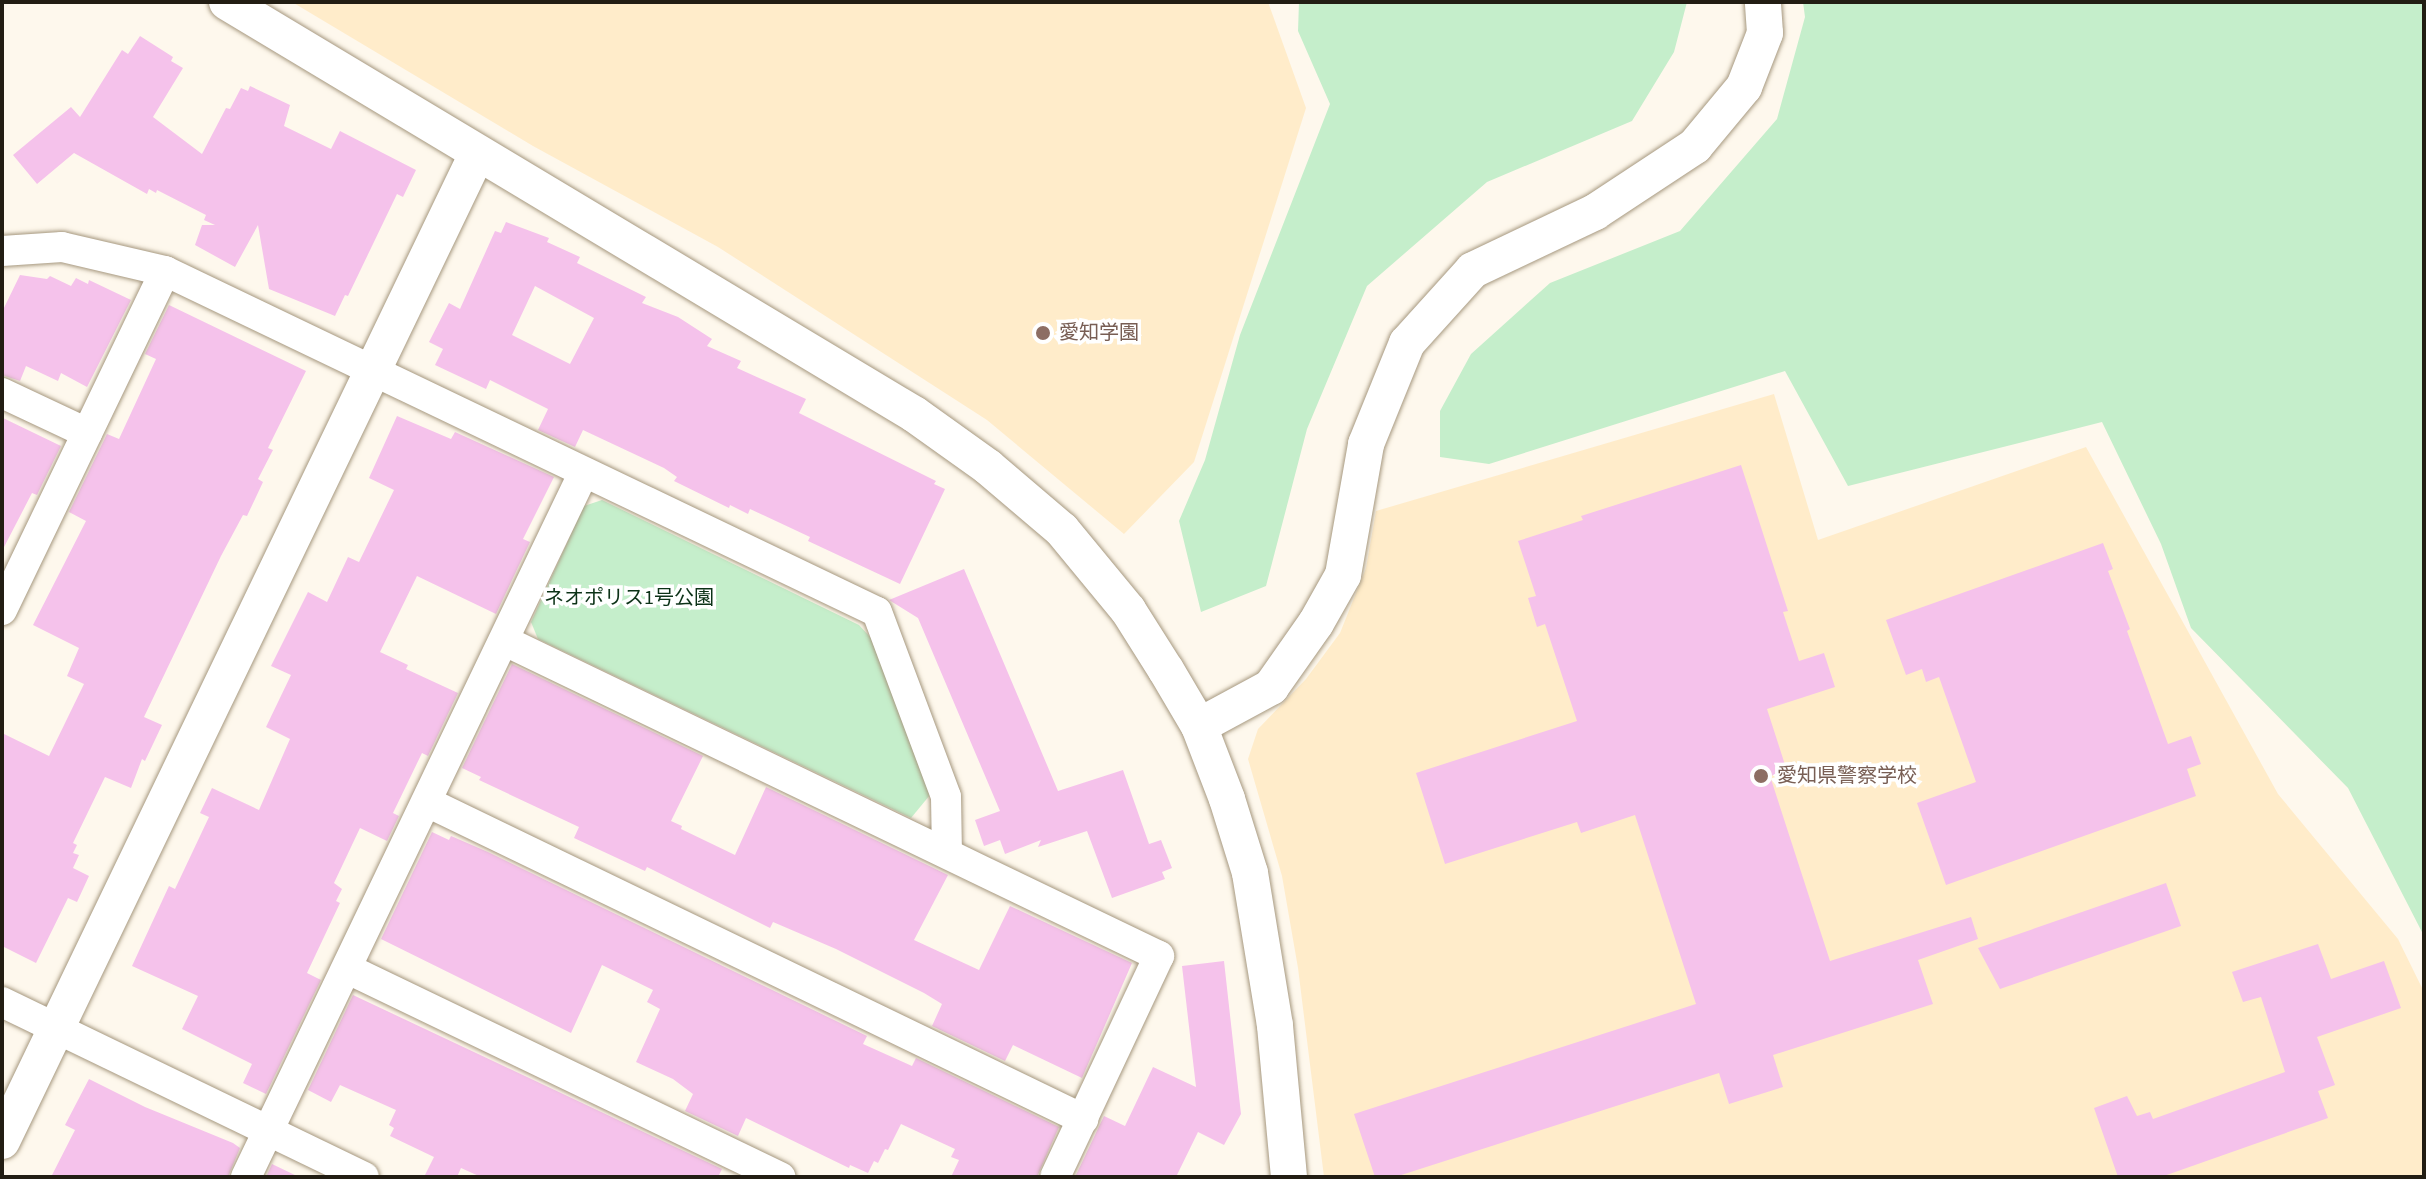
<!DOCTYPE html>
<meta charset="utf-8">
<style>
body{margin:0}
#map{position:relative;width:2426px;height:1179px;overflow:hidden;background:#fef8ed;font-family:"Source Sans 3","Noto Sans JP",sans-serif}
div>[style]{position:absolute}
.built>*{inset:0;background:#ffecca}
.green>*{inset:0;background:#c5eecb}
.building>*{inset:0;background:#f5c2eb}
.roads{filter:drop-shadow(0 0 2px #a6987f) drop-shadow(0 0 2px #a6987f)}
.minor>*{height:30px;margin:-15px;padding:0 15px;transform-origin:15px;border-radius:15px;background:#fff}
.tertiary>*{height:36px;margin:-18px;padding:0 18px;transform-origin:18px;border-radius:18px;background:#fff}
.dots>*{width:22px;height:22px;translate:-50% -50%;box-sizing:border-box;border:4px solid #fff;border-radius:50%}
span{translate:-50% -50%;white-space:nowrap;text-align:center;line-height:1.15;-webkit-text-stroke:7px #fff;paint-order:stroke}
.education-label{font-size:20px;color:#785e54}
.left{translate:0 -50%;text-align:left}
.park-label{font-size:20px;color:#0c3217}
.frame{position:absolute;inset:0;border:4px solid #221d13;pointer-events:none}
</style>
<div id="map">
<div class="built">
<i style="clip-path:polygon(292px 2px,1268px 2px,1306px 108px,1194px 462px,1124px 534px,987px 420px,718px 247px,533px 146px)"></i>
<i style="clip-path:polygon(1774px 394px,1818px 540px,2086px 447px,2278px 794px,2398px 939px,2424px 992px,2424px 1177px,1324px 1177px,1298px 968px,1282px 876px,1248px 759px,1258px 729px,1306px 679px,1340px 633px,1366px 568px,1376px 511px)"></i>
</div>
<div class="green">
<i style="clip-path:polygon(1299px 2px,1687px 2px,1674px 52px,1632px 121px,1487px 182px,1367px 286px,1307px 429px,1266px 586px,1201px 612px,1179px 521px,1205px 460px,1240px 335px,1330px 104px,1298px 31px)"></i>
<i style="clip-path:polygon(1803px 2px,2424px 2px,2424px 936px,2348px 788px,2191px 628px,2161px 544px,2102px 422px,1848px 486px,1785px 371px,1489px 464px,1440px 457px,1440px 411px,1471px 354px,1550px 283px,1680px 231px,1777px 119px,1805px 17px)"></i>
<i style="clip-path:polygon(602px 500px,859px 625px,871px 638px,930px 795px,911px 818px,538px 639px,531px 622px,584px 506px)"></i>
</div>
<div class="building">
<i style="clip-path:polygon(140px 36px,173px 57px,171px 61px,183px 68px,153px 117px,202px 154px,226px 108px,230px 109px,241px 88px,248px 91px,250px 86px,290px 105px,284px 126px,331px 149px,340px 131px,416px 170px,403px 197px,397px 194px,348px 296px,345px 295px,335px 316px,269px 289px,258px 225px,235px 267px,195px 245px,202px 225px,215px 225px,204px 220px,206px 215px,157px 190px,156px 193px,149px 189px,147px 194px,74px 153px,37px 184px,13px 155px,71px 107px,80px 117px,122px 50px,128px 54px)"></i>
<i style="clip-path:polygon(evenodd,506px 222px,549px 238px,547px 242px,580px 257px,577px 263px,646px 297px,642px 303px,678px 317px,712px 339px,707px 346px,741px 361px,737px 368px,806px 399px,799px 413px,936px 481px,934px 484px,945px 489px,900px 584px,808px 541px,810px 537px,750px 509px,748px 514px,730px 505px,729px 508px,674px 481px,677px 477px,664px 468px,583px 430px,575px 447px,538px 430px,548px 409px,490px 380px,486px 389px,435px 365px,443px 349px,429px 342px,449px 303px,460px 309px,495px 231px,501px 233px,506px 222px,535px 286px,594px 318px,570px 364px,512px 335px,535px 286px)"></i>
<i style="clip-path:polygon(20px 275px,47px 279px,50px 276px,71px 286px,76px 278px,88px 284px,89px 280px,131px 300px,87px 387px,61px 373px,58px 381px,26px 366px,20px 381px,2px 375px,2px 312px)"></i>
<i style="clip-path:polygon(169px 305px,306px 371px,268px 448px,273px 450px,258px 479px,263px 482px,247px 516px,243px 515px,221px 556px,144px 717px,162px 725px,145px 761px,142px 759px,131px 788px,105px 777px,73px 843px,77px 845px,73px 853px,79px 855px,73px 868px,89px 876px,77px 902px,68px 898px,36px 963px,2px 946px,2px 733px,49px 756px,84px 684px,67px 676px,79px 648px,33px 625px,86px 521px,69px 512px,107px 434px,119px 439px,156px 359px,145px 354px)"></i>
<i style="clip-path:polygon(2px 413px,3px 418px,61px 446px,37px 495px,32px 493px,2px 551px)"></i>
<i style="clip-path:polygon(397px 416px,451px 439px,455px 432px,554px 477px,523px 539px,530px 542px,496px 614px,417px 576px,380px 652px,408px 665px,406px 669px,458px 693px,428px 756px,422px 753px,393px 813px,399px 816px,387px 841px,360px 828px,334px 883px,342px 889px,336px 901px,340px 903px,307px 973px,321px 980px,266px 1094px,243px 1083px,252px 1064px,182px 1029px,198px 996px,132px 966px,169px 886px,175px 889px,209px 817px,200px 813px,212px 788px,259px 810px,290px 739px,266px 727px,291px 675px,271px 666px,308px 592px,327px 602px,348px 557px,359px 562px,394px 490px,369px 478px)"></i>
<i style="clip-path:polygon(1741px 465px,1788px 611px,1783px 612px,1799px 661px,1824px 653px,1835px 687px,1767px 709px,1787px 771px,1770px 776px,1830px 961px,1971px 917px,1978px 939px,1918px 960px,1933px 1004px,1773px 1055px,1783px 1087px,1729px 1104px,1719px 1073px,1395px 1177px,1375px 1177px,1354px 1114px,1696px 1004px,1635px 815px,1581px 833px,1577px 822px,1445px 864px,1416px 773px,1577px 721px,1545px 624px,1537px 627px,1528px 598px,1536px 596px,1518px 541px,1583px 520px,1581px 516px)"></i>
<i style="clip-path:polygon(2103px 543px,2113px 569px,2108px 571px,2130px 629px,2127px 631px,2168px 744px,2191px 736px,2201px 764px,2187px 769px,2196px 796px,1946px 885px,1917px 803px,1976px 782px,1939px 677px,1926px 682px,1922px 669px,1906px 675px,1886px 620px)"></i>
<i style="clip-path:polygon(964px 569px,1058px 791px,1123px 770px,1149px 844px,1161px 840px,1172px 868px,1162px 872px,1165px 879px,1112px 898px,1087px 831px,1038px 847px,1041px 840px,1005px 854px,1000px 840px,984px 846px,975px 820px,1000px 811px,918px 618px,889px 600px)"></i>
<i style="clip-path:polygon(512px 664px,703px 756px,671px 821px,682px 826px,681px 829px,735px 855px,766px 787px,948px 875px,914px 940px,979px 970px,1010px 906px,1132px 963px,1082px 1078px,1013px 1045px,1005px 1061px,932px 1026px,942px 1004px,924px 993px,836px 949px,773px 922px,770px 928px,647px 867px,645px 871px,574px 838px,579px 827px,479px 780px,481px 777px,462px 768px)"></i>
<i style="clip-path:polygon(432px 832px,449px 840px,451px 836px,488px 852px,867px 1036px,863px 1044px,912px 1066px,916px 1058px,1059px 1127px,1037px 1177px,951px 1177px,959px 1160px,951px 1157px,955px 1149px,901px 1124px,888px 1150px,885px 1149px,878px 1163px,874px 1161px,868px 1173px,850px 1165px,849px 1168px,746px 1118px,738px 1136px,685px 1111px,693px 1094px,673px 1079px,636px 1062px,660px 1009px,647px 1002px,653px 990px,602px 965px,571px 1033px,381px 939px)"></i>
<i style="clip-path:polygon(2166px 883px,2181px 926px,2000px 989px,1978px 948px)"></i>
<i style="clip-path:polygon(2318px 944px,2331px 979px,2384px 961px,2401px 1008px,2317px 1037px,2335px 1085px,2318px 1091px,2328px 1118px,2161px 1177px,2118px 1177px,2094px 1108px,2127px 1096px,2137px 1116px,2150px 1112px,2153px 1119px,2285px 1072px,2261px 997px,2243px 1002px,2232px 972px)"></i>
<i style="clip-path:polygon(1224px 961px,1241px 1114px,1224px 1145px,1198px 1132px,1176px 1177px,1075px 1177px,1104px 1116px,1125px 1126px,1153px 1067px,1196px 1087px,1182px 966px)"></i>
<i style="clip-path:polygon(353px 995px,722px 1169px,718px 1177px,481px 1177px,461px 1168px,457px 1177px,424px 1177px,434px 1157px,390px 1136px,394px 1128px,389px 1125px,396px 1110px,340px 1085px,331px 1102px,308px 1090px)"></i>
<i style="clip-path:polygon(89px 1079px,145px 1107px,233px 1143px,240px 1148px,228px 1177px,51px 1177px,75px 1130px,65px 1125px)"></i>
<i style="clip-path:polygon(272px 1164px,299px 1177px,266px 1177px)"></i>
</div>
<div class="roads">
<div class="minor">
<i style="left:2px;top:251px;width:60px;rotate:-3.8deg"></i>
<i style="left:62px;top:247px;width:106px;rotate:13.1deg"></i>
<i style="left:165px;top:271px;width:789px;rotate:25.59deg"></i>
<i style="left:877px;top:612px;width:197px;rotate:69.5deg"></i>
<i style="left:946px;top:797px;width:56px;rotate:89deg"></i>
<i style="left:2px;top:393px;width:94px;rotate:25.2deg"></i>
<i style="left:2px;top:610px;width:376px;rotate:-64.3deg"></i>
<i style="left:505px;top:641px;width:726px;rotate:25.72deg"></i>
<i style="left:1159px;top:956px;width:244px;rotate:115.2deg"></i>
<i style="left:427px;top:802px;width:729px;rotate:25.79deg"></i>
<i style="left:348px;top:969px;width:480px;rotate:25.7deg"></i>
<i style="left:2px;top:1002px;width:402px;rotate:25.8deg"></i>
<i style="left:246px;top:1177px;width:780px;rotate:-64.39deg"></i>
</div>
<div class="tertiary">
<i style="left:227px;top:2px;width:801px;rotate:30.95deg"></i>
<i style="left:914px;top:414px;width:91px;rotate:35.6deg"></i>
<i style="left:988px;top:467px;width:97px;rotate:40.4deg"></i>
<i style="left:1062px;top:530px;width:104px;rotate:50.5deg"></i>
<i style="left:1128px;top:610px;width:71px;rotate:57.7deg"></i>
<i style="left:1166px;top:670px;width:65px;rotate:59.5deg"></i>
<i style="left:1199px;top:726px;width:78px;rotate:69deg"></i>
<i style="left:1227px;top:799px;width:77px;rotate:72.7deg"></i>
<i style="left:1250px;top:873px;width:155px;rotate:80.7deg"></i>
<i style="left:1275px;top:1026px;width:152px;rotate:84.7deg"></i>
<i style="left:1199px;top:726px;width:82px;rotate:-28.4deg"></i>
<i style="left:1271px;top:687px;width:78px;rotate:-54.9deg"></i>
<i style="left:1316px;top:623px;width:55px;rotate:-60.6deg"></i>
<i style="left:1343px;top:575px;width:133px;rotate:-80deg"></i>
<i style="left:1366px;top:444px;width:109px;rotate:-67.9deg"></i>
<i style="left:1407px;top:343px;width:98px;rotate:-47.9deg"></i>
<i style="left:1473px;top:270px;width:135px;rotate:-25.4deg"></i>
<i style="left:1595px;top:212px;width:120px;rotate:-33.4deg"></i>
<i style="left:1695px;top:146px;width:77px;rotate:-50.3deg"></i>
<i style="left:1744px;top:87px;width:58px;rotate:-68.7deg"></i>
<i style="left:1765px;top:33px;width:31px;rotate:-94deg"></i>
<i style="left:2px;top:1141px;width:1095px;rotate:-64.3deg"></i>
</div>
</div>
<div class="dots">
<i style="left:1043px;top:333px;background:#8d6e63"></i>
<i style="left:1761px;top:776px;background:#8d6e63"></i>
</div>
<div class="education-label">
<span class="left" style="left:1059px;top:333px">愛知学園</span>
<span class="left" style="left:1777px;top:776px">愛知県警察学校</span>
</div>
<div class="park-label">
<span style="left:629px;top:598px">ネオポリス1号公園</span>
</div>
<div class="frame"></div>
</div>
